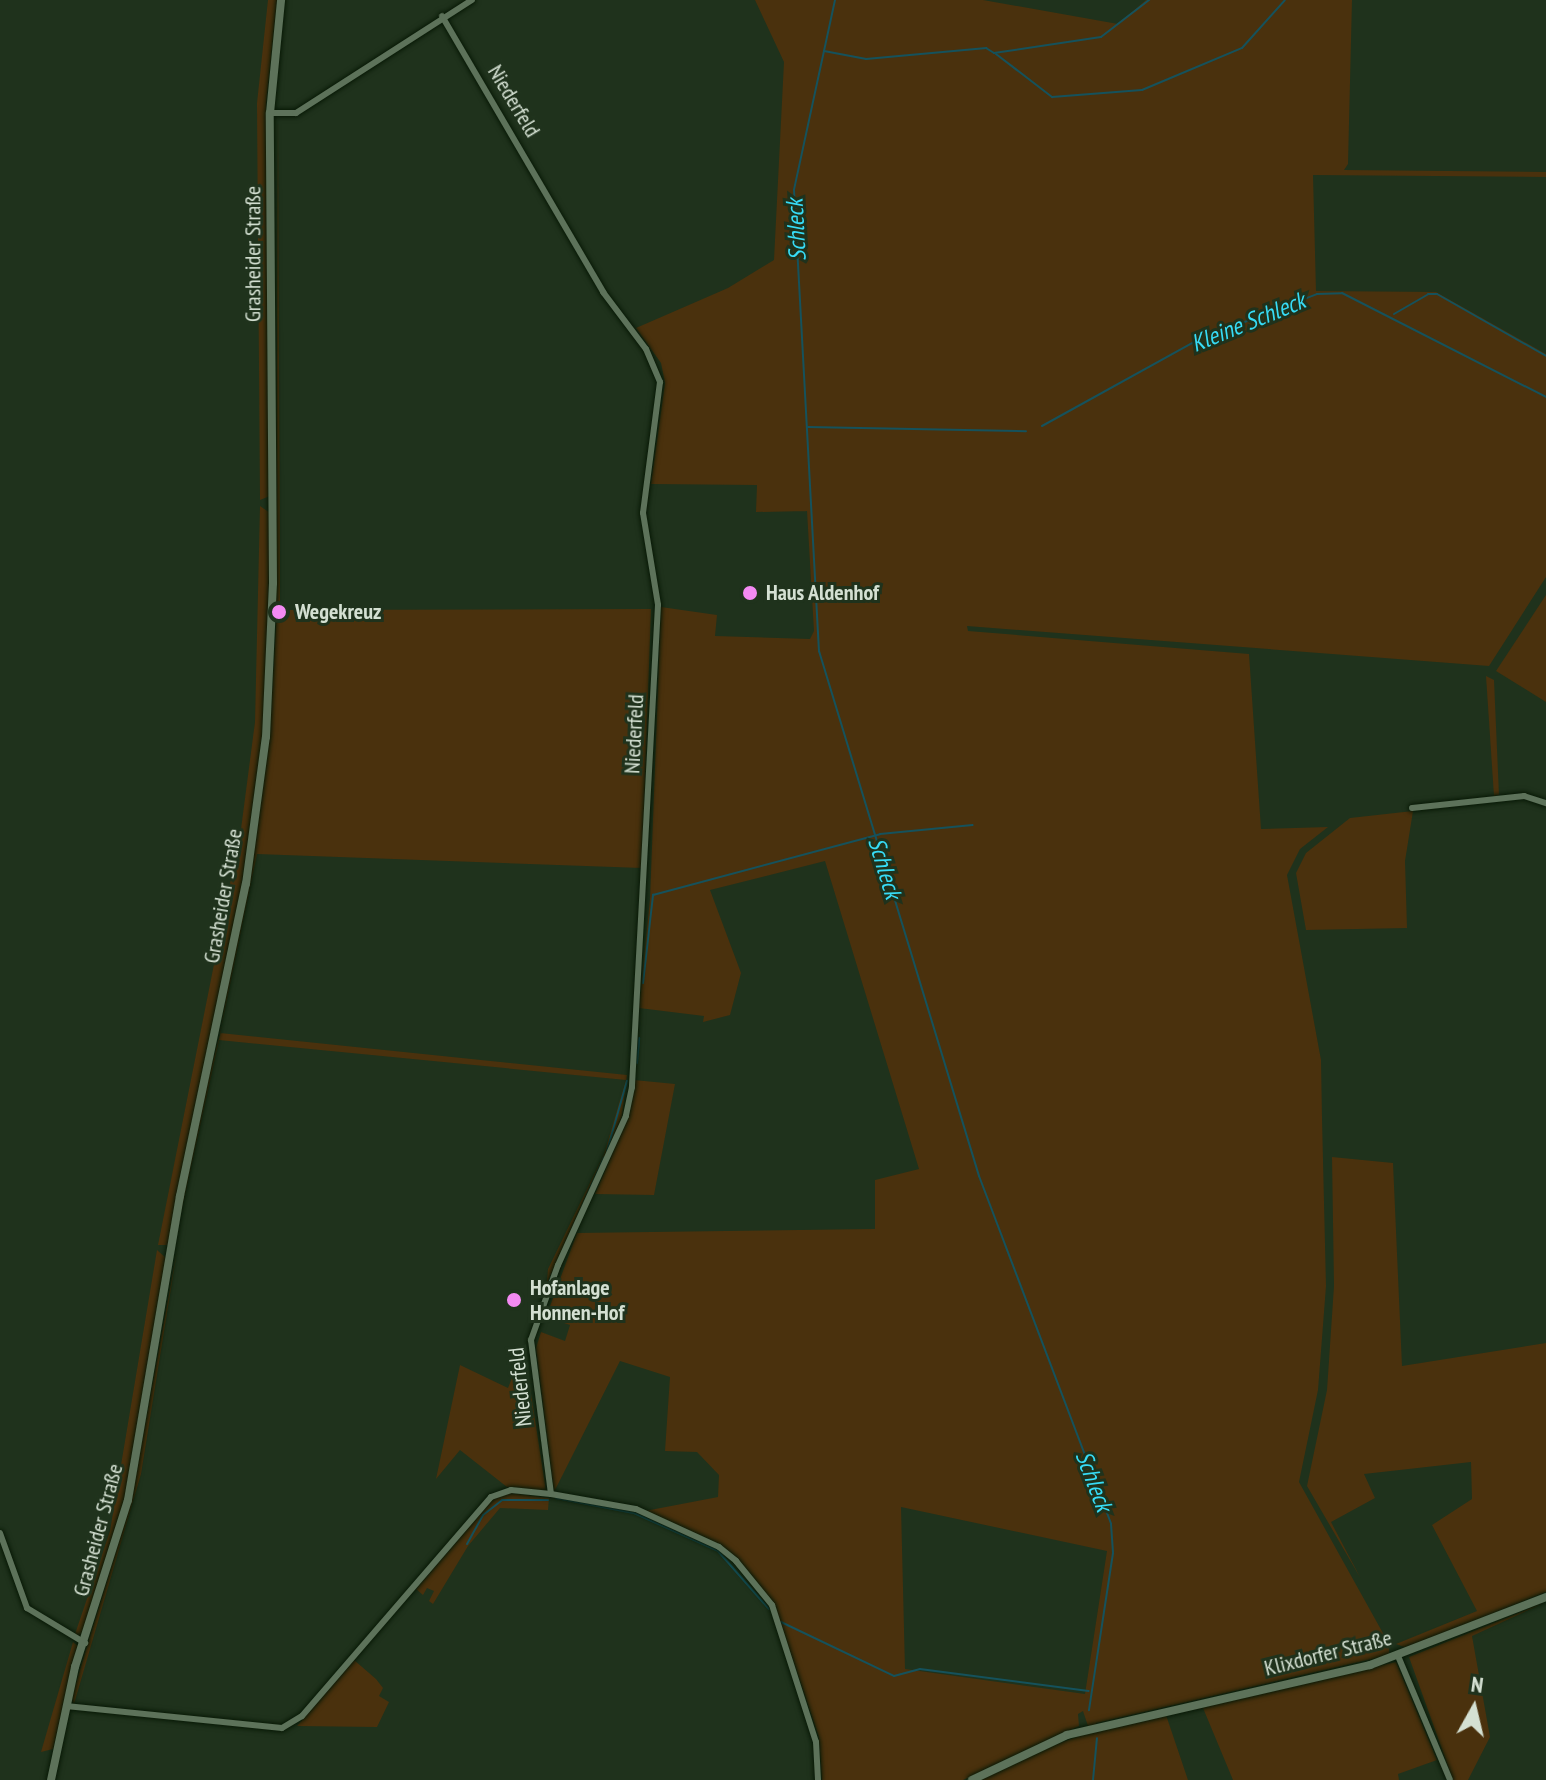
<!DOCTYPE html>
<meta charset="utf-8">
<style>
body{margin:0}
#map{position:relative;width:1546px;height:1780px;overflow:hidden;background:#1f321c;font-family:"PT Sans Narrow",sans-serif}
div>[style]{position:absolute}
.green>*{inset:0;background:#4a310d}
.stream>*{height:2px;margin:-1px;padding:0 1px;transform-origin:1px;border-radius:1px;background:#15525c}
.roads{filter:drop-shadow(0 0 2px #081906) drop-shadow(0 0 2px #081906)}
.minor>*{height:6px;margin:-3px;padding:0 3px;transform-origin:3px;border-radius:3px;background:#5d725a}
.tertiary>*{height:8px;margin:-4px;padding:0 4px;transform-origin:4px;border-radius:4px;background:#5d725a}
.dots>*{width:22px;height:22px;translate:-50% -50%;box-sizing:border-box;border:4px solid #1f321c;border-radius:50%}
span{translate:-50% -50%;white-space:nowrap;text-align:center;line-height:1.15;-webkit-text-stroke:6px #1f321c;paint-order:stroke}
.street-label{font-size:22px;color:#d4e0d2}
.poi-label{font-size:22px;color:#d4e0d2;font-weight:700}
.left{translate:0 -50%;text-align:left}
.water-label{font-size:24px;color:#37dcf6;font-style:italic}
.north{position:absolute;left:1434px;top:1668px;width:80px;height:80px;-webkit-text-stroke:6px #1f321c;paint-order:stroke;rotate:8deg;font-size:22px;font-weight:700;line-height:32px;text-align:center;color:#d4e0d2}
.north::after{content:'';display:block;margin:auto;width:28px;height:36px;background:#d4e0d2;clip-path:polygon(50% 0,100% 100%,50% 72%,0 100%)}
</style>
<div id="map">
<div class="green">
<i style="clip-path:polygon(268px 0,277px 0,266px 103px,270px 496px,260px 500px,257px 103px)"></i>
<i style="clip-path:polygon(evenodd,755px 0,983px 0,1118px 24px,1146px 0,1352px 0,1348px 164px,1344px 170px,1546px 172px,1546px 177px,1313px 175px,1316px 291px,1436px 292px,1546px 354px,1546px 577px,1489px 666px,967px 626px,968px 631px,1249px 654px,1261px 829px,1328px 827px,1300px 849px,1287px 875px,1321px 1060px,1322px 1118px,1326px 1286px,1318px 1390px,1299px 1482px,1389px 1644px,1389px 1655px,1096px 1723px,1098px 1729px,1396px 1662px,1437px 1760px,1398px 1774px,1399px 1780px,1233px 1780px,1203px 1708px,1166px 1715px,1188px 1780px,981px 1780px,1030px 1754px,1090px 1732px,1083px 1711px,1078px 1714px,1079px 1726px,963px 1780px,822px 1780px,819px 1737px,779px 1618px,738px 1560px,645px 1511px,718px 1497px,719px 1475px,697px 1452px,665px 1451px,670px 1377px,620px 1361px,554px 1492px,536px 1348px,541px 1332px,565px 1341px,570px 1325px,546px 1317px,577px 1233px,875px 1229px,875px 1180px,919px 1169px,825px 861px,710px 890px,741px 973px,730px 1015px,703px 1022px,704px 1016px,639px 1008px,650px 899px,661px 607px,717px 615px,715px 636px,810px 639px,814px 631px,807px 511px,756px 512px,757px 485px,651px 484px,665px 383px,661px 363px,636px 328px,728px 288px,774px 260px,784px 62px,755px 0,901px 1507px,1107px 1551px,1085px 1694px,905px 1669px,901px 1507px)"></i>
<i style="clip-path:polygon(278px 117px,280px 604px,276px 601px)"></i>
<i style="clip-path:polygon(260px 506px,270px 513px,266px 710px,239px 905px,168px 1245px,158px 1245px,241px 829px,255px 722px)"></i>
<i style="clip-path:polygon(1546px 595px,1546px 702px,1496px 671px)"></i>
<i style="clip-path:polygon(651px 609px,642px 868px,257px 854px,220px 1033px,627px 1075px,622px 1116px,546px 1293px,548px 1269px,604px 1154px,626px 1080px,219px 1040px,174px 1245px,199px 1110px,220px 1035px,270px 728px,277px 610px)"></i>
<i style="clip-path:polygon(1486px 676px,1494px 680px,1499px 795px,1494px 796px)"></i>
<i style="clip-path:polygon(1413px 811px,1405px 861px,1407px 928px,1306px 930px,1296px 873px,1306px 853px,1350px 818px)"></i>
<i style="clip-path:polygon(634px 1080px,675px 1084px,654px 1195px,595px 1194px,628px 1117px)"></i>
<i style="clip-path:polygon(1332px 1157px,1393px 1163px,1402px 1366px,1546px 1343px,1546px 1592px,1407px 1648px,1396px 1644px,1477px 1611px,1432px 1525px,1472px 1499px,1471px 1462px,1364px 1474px,1375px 1498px,1331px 1522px,1361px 1579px,1307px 1486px,1327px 1390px,1334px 1286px)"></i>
<i style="clip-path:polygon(157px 1250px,166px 1258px,131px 1471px,119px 1525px,81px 1637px,74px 1637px,110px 1531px)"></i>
<i style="clip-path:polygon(177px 1251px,141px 1474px,74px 1704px,71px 1700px,131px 1501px)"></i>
<i style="clip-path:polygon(524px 1348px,546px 1491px,507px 1487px,460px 1450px,436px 1479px,460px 1365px,508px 1388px)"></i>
<i style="clip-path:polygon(511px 1493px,549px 1498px,548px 1510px,500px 1508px,468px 1546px,433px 1604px,429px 1601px,434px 1591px,427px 1588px,423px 1595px,416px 1589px,494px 1498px)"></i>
<i style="clip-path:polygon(1546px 1602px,1472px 1636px,1490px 1737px,1468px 1780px,1453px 1780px,1409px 1657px)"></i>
<i style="clip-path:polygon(73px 1642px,78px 1646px,53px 1749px,41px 1752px)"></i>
<i style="clip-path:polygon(354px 1660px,376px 1679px,383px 1688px,379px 1696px,389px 1702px,377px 1727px,297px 1726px)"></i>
</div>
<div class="stream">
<i style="left:835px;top:0;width:194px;rotate:102.2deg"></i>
<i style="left:794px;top:190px;width:462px;rotate:86.9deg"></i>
<i style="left:819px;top:651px;width:549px;rotate:73.05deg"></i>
<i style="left:979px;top:1176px;width:372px;rotate:69.2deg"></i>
<i style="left:1111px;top:1524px;width:29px;rotate:86deg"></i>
<i style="left:1113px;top:1553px;width:159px;rotate:98.7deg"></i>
<i style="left:824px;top:51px;width:43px;rotate:10.8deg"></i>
<i style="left:866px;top:59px;width:121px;rotate:-5.2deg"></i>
<i style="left:986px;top:48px;width:9px;rotate:32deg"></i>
<i style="left:994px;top:53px;width:108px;rotate:-8.5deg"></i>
<i style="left:1101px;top:37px;width:61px;rotate:-37.6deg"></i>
<i style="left:996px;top:54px;width:71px;rotate:37.5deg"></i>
<i style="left:1052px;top:97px;width:90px;rotate:-4.4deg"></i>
<i style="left:1142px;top:90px;width:108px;rotate:-22.8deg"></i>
<i style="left:1242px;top:48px;width:64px;rotate:-48.1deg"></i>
<i style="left:1394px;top:314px;width:39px;rotate:-30deg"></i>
<i style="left:1428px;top:294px;width:9px"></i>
<i style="left:1437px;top:294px;width:125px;rotate:29.6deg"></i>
<i style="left:1042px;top:426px;width:178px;rotate:-28.9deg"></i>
<i style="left:1198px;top:340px;width:128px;rotate:-21.1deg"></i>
<i style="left:1317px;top:294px;width:25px;rotate:-2deg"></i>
<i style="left:1342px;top:293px;width:229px;rotate:27deg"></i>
<i style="left:808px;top:427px;width:218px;rotate:1.1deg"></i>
<i style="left:643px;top:983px;width:89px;rotate:-83.5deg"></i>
<i style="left:653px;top:895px;width:235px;rotate:-15deg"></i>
<i style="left:880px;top:834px;width:93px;rotate:-5.5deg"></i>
<i style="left:637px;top:1063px;width:25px;rotate:-85deg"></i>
<i style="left:607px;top:1151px;width:73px;rotate:-74.1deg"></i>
<i style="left:545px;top:1291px;width:146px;rotate:-66.2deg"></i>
<i style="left:556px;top:1498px;width:79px;rotate:10.9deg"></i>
<i style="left:634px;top:1513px;width:92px;rotate:24.3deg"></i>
<i style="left:718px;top:1551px;width:77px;rotate:48.7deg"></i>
<i style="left:467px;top:1544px;width:33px;rotate:-61deg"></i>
<i style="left:483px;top:1515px;width:24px;rotate:-38deg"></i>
<i style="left:502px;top:1500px;width:46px"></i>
<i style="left:781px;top:1622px;width:125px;rotate:25.5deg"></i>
<i style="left:894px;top:1676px;width:27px;rotate:-15deg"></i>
<i style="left:920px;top:1669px;width:170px;rotate:7.4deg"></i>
<i style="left:1093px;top:1780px;width:42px;rotate:-84.6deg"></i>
</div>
<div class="roads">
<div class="minor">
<i style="left:442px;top:16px;width:320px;rotate:59.7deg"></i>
<i style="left:603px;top:292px;width:71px;rotate:53deg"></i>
<i style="left:646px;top:349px;width:36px;rotate:67deg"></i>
<i style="left:660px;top:382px;width:132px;rotate:97.4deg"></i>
<i style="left:643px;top:513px;width:93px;rotate:80.7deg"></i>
<i style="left:658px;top:605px;width:483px;rotate:93.1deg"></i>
<i style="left:632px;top:1087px;width:30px;rotate:102deg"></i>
<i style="left:626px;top:1116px;width:164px;rotate:114.5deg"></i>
<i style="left:558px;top:1265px;width:80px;rotate:109.8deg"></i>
<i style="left:531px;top:1340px;width:155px;rotate:82.6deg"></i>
<i style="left:551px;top:1494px;width:86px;rotate:10deg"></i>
<i style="left:636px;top:1509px;width:91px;rotate:24.6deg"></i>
<i style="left:719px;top:1547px;width:22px;rotate:39deg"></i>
<i style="left:736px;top:1561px;width:57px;rotate:50.7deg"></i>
<i style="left:772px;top:1605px;width:144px;rotate:72.2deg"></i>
<i style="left:816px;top:1742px;width:38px;rotate:87deg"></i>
<i style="left:270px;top:113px;width:26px"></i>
<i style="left:296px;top:113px;width:209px;rotate:-32.7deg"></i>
<i style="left:1412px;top:808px;width:113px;rotate:-6.1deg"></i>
<i style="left:1524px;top:796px;width:23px;rotate:18deg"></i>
<i style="left:0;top:1533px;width:80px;rotate:70.2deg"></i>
<i style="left:27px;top:1608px;width:68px;rotate:31.1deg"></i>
<i style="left:1398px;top:1656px;width:134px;rotate:67.2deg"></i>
<i style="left:66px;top:1706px;width:217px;rotate:5.8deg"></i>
<i style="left:282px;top:1728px;width:23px;rotate:-31deg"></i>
<i style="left:302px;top:1716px;width:289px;rotate:-49.2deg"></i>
<i style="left:491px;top:1497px;width:21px;rotate:-19deg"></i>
<i style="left:511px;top:1490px;width:40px;rotate:5.7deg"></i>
</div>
<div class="tertiary">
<i style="left:51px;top:1780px;width:116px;rotate:-78deg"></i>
<i style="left:75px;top:1667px;width:175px;rotate:-72.4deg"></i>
<i style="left:128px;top:1500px;width:308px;rotate:-80.3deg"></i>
<i style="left:180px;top:1196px;width:319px;rotate:-78.1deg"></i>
<i style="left:246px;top:884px;width:148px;rotate:-82.3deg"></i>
<i style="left:266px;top:737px;width:154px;rotate:-87.4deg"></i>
<i style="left:273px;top:583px;width:470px;rotate:-90.4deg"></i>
<i style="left:270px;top:113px;width:114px;rotate:-84.4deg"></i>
<i style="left:972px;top:1780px;width:105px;rotate:-25.3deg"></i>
<i style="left:1067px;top:1735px;width:311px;rotate:-13deg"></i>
<i style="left:1370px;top:1665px;width:189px;rotate:-21.1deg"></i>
</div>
</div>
<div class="dots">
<i style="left:750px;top:593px;background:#f38af2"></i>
<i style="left:279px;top:612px;background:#f38af2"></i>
<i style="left:514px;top:1300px;background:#f38af2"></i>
</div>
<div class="street-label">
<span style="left:514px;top:101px;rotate:59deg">Niederfeld</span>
<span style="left:253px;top:254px;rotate:-90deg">Grasheider Straße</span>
<span style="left:634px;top:734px;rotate:-87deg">Niederfeld</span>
<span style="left:223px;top:896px;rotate:-80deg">Grasheider Straße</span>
<span style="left:520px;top:1387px;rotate:-96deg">Niederfeld</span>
<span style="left:98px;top:1530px;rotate:-75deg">Grasheider Straße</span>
<span style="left:1328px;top:1653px;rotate:-14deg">Klixdorfer Straße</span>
</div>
<div class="poi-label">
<span class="left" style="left:766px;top:593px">Haus Aldenhof</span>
<span class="left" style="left:295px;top:612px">Wegekreuz</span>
<span class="left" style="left:530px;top:1300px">Hofanlage<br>Honnen-Hof</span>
</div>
<div class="water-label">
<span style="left:796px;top:230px;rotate:-93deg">Schleck</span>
<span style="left:1248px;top:322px;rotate:-22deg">Kleine Schleck</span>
<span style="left:885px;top:868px;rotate:73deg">Schleck</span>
<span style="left:1094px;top:1481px;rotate:69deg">Schleck</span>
</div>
<div class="north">N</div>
</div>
